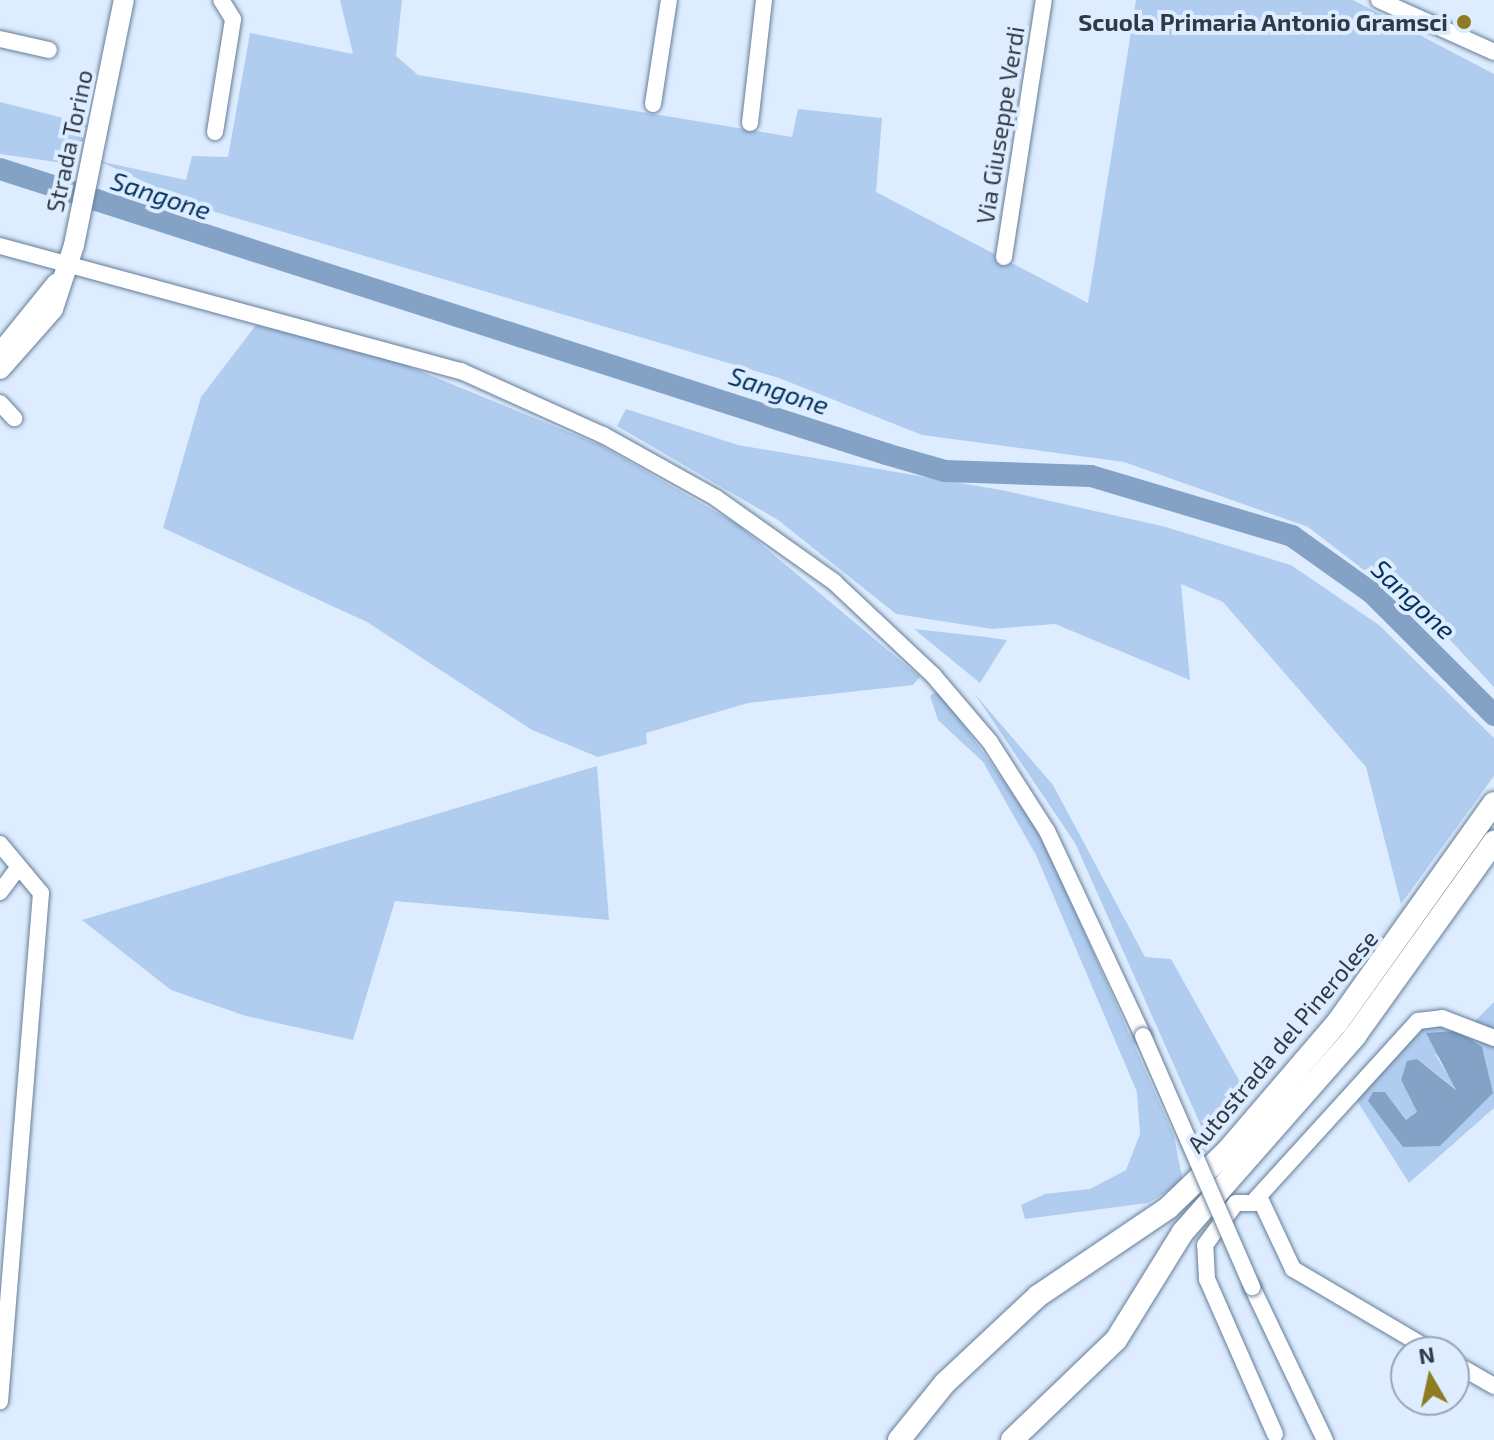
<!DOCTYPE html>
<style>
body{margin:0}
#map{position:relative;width:1494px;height:1440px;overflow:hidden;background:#ddedff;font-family:"Exo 2",sans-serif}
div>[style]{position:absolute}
.green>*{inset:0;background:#b0cdef}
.water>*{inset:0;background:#83a2c6}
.river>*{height:22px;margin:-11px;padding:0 11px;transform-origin:11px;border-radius:11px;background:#83a2c6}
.roads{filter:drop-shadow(0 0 2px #667d98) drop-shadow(0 0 2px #667d98)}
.minor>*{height:16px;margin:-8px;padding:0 8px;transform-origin:8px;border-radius:8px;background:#fff}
.major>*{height:20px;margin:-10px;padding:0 10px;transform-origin:10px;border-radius:10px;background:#fff}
.highway>*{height:22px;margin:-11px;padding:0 11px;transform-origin:11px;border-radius:11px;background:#fff}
.bridges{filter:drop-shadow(0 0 2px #667d98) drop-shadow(0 0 2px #667d98)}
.minor-bridge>*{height:16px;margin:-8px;padding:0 8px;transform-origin:8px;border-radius:8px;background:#fff}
.dots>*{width:22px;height:22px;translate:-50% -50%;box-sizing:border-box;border:4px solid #ddedff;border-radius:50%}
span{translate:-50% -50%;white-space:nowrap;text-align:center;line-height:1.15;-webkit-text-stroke:8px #ddedff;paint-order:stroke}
.poi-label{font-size:24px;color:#303a46;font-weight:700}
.right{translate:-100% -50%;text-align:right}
.street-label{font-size:24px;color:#303a46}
.water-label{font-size:26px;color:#02325f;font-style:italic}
.north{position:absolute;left:1390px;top:1336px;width:80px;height:80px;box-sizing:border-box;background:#ddedff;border:2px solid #98a5b5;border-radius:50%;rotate:351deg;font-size:22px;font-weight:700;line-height:32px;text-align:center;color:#303a46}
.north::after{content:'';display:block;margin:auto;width:28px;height:36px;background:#8f7c22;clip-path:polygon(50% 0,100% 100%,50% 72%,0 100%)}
</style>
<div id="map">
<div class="green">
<i style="clip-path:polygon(340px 0,402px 0,396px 56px,418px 75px,792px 137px,798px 109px,882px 118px,876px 192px,1088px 303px,1136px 0,1353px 0,1494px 74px,1494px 687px,1438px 627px,1308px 527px,1124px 462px,922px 435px,779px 378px,202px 208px,99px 161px,186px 180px,192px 156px,228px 157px,250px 33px,353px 54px)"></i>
<i style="clip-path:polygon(0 102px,87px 124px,77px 165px,0 154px)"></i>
<i style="clip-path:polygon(256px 325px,398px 362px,600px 445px,737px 524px,920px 677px,913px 685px,748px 703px,646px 733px,647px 744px,598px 757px,532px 730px,367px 622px,163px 528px,201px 397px)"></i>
<i style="clip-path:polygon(626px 409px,738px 445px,1001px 490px,1162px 526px,1291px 565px,1379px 625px,1494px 738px,1494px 776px,1401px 904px,1366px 767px,1223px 602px,1181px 584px,1190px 680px,1055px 624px,992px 629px,896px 614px,778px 520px,617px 426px)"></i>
<i style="clip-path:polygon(914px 629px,986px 637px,1007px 640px,980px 683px)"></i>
<i style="clip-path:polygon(938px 690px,1040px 831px,1174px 1136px,1183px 1182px,1148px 1203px,1025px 1219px,1021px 1205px,1045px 1194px,1090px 1189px,1126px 1170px,1140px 1134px,1137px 1092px,1036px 855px,983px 762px,938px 720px,930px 696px)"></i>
<i style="clip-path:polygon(974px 693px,1053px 785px,1145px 957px,1171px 959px,1245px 1091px,1205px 1135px,1075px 843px)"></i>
<i style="clip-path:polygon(597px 766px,609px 920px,395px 901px,353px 1040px,246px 1016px,171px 990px,82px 920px)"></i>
<i style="clip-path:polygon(1494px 1002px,1494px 1036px,1471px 1025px)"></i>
<i style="clip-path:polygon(evenodd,1428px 1022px,1494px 1041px,1494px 1108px,1409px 1183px,1354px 1096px,1428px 1022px,1435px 1054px,1492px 1093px,1403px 1147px,1385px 1092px,1407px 1121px,1417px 1112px,1401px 1080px,1417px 1059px,1457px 1090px,1435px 1054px)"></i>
</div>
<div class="water">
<i style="clip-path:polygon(1457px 1031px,1482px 1047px,1493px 1093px,1440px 1146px,1403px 1147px,1368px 1101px,1373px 1092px,1385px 1092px,1406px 1120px,1417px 1112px,1401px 1080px,1407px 1061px,1417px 1059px,1456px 1090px,1426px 1033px)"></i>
</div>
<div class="river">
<i style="left:0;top:169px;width:931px;rotate:17.83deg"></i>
<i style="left:886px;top:454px;width:61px;rotate:16.1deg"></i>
<i style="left:945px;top:471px;width:146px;rotate:2deg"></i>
<i style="left:1091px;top:476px;width:210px;rotate:16.6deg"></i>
<i style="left:1292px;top:536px;width:98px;rotate:35.5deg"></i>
<i style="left:1372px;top:593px;width:173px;rotate:45deg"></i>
</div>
<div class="roads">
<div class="minor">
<i style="left:1379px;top:0;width:126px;rotate:24.3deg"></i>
<i style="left:0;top:39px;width:50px;rotate:12.7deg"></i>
<i style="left:653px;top:104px;width:105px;rotate:-81.3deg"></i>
<i style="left:750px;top:123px;width:124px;rotate:-83.5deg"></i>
<i style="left:215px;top:132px;width:114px;rotate:-80.9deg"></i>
<i style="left:233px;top:19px;width:22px;rotate:-122deg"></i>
<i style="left:0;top:246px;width:478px;rotate:15.2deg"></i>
<i style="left:461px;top:371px;width:156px;rotate:24.3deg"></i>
<i style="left:603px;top:435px;width:129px;rotate:29.1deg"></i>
<i style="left:716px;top:498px;width:145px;rotate:35.4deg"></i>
<i style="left:834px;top:582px;width:136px;rotate:43.2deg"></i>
<i style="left:933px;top:675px;width:88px;rotate:49.6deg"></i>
<i style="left:990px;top:742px;width:106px;rotate:57.4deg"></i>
<i style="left:1047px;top:831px;width:226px;rotate:64.9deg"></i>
<i style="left:1004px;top:257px;width:260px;rotate:-81.2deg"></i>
<i style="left:0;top:403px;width:21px;rotate:47deg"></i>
<i style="left:0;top:844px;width:64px;rotate:50.1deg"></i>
<i style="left:41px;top:893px;width:510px;rotate:94.61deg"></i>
<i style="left:0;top:892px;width:31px;rotate:-53deg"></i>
<i style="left:1256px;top:1199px;width:241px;rotate:-47.7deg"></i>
<i style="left:1418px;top:1021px;width:24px;rotate:-7deg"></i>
<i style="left:1442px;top:1018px;width:56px;rotate:21deg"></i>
<i style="left:1252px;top:1287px;width:170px;rotate:64.5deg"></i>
<i style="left:1454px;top:1363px;width:46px;rotate:29.9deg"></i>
<i style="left:1275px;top:1434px;width:169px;rotate:-113.7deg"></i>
<i style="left:1207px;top:1279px;width:34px;rotate:-93deg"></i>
<i style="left:1205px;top:1245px;width:52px;rotate:-53.6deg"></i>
<i style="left:1236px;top:1203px;width:26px"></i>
<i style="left:1262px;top:1203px;width:73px;rotate:64.8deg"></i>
<i style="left:1293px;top:1269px;width:164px;rotate:30.5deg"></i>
</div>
<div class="major">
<i style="left:2px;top:351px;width:87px;rotate:-51deg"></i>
<i style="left:0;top:369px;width:80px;rotate:-48.5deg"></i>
<i style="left:53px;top:309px;width:67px;rotate:-71.8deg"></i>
<i style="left:74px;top:245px;width:250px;rotate:-78.5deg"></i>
</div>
<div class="highway">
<i style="left:899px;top:1440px;width:73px;rotate:-51.1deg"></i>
<i style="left:945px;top:1383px;width:127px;rotate:-43.1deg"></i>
<i style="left:1038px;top:1296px;width:157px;rotate:-34.1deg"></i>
<i style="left:1168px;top:1208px;width:83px;rotate:-44deg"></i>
<i style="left:1228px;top:1150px;width:167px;rotate:-49.4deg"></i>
<i style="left:1337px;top:1023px;width:270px;rotate:-54.5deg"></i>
<i style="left:1012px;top:1440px;width:144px;rotate:-43.9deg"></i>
<i style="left:1116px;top:1340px;width:127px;rotate:-58.2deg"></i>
<i style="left:1183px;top:1232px;width:261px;rotate:-48.7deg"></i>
<i style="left:1355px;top:1036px;width:239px;rotate:-54.4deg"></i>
</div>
</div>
<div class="bridges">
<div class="minor-bridge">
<i style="left:1143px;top:1036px;width:274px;rotate:66.5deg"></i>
</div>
</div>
<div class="dots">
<i style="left:1464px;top:22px;background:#8f7c22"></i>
</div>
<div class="poi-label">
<span class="right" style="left:1448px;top:22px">Scuola Primaria Antonio Gramsci</span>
</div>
<div class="street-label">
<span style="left:1000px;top:125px;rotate:-81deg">Via Giuseppe Verdi</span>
<span style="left:69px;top:141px;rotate:-78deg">Strada Torino</span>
<span style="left:1282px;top:1041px;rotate:-50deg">Autostrada del Pinerolese</span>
</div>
<div class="water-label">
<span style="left:161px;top:195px;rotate:18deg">Sangone</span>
<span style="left:779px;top:390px;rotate:18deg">Sangone</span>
<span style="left:1414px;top:599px;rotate:43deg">Sangone</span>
</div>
<div class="north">N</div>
</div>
